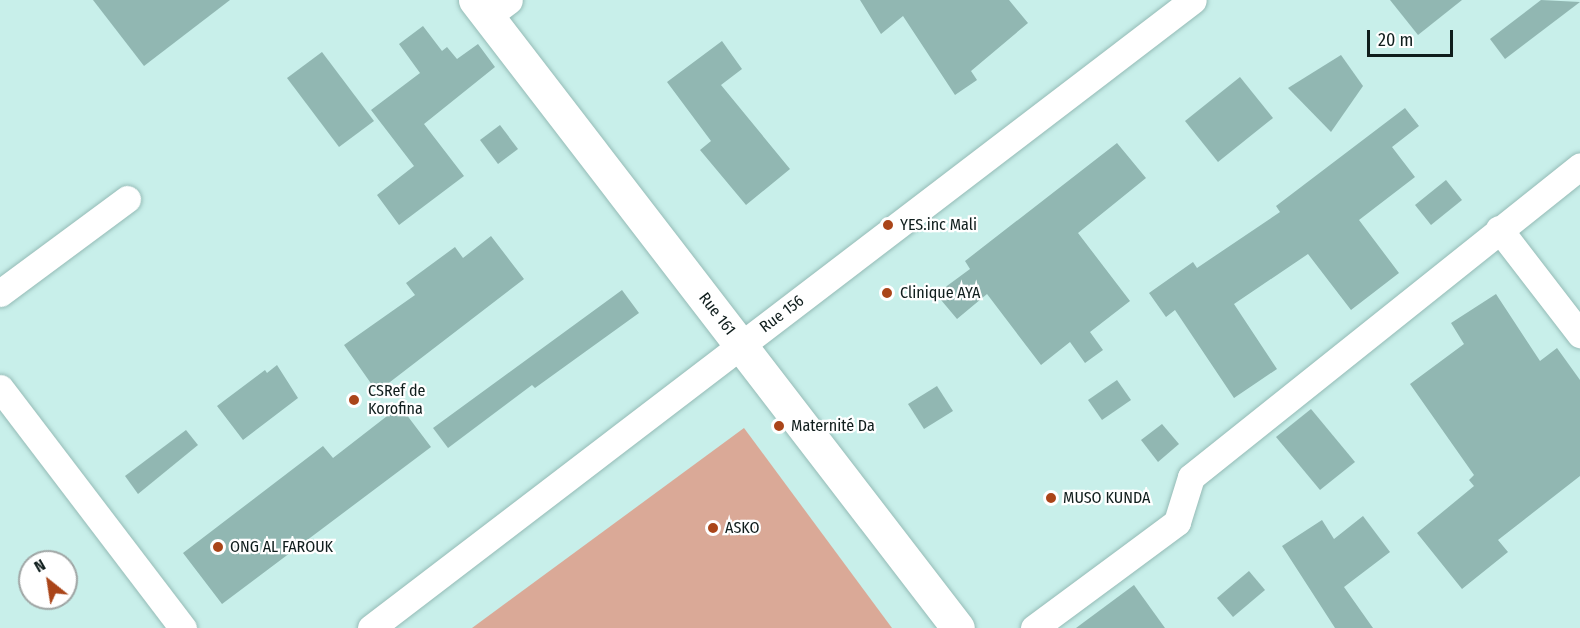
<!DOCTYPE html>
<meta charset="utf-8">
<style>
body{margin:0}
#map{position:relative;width:1580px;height:628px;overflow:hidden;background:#c8efea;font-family:"Fira Sans Condensed",sans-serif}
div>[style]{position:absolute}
.green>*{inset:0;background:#daa997}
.building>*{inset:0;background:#91b7b2}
.roads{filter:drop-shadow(0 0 2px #95bbb6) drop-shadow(0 0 2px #95bbb6)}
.minor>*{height:27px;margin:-13.5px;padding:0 13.5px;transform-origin:13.5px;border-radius:13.5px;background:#fff}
.tertiary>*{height:33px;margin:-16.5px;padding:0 16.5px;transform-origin:16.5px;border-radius:16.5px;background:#fff}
.dots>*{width:16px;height:16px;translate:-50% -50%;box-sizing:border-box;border:3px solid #fff;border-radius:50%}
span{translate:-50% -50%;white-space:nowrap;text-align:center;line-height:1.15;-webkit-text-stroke:4.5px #fff;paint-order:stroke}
.poi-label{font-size:16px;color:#0f1d1c}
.left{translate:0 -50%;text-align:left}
.street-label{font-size:16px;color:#0f1d1c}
.north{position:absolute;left:18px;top:550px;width:60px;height:60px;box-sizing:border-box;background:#fff;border:2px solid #9fa5a4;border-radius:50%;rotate:330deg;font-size:16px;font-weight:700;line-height:24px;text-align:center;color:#0f1d1c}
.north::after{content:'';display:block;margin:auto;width:21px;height:27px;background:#aa4519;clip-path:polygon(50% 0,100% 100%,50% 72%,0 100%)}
.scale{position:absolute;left:1367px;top:30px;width:86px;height:27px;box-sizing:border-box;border:3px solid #0f1d1c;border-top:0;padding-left:8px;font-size:18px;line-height:21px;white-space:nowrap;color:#0f1d1c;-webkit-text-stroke:4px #fff;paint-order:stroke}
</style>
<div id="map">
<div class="green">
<i style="clip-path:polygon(744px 428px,892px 628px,472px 628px)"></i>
</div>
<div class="building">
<i style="clip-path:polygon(93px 0,230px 0,144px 66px)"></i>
<i style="clip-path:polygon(860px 0,1009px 0,1028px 23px,971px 71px,977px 80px,955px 95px,903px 16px,881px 34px)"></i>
<i style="clip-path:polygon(1390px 0,1462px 0,1418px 35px)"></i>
<i style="clip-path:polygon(1541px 0,1580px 2px,1505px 59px,1490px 39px)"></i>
<i style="clip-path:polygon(423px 26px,442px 51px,447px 47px,457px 59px,478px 44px,495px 67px,424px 124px,464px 176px,399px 225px,377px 195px,414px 166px,371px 110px,420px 73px,399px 44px)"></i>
<i style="clip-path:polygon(722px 41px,742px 69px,721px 85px,790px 169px,746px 205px,700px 150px,711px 141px,667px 82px)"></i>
<i style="clip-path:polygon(322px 52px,374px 121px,339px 147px,287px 78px)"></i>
<i style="clip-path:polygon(1341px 55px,1363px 86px,1331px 132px,1288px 88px)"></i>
<i style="clip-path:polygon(1240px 77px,1273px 118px,1218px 162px,1185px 121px)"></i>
<i style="clip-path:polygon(1405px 108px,1419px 126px,1392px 147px,1415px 177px,1359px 220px,1399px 273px,1351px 310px,1308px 254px,1234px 304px,1277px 369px,1234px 398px,1175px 310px,1166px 317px,1149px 293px,1193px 262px,1197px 268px,1280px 212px,1276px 206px)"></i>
<i style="clip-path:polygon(500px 125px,518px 149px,498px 164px,480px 140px)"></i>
<i style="clip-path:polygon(1117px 143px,1146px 178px,1078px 233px,1130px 301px,1090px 332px,1103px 350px,1085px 363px,1070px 342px,1041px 365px,987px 294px,957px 319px,936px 294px,970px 269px,965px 261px)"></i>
<i style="clip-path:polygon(1446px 180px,1462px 200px,1431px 225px,1415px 205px)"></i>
<i style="clip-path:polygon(491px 236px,524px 279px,377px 392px,344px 345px,415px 295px,406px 283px,455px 247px,463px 258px)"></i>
<i style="clip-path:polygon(622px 290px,639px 313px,535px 388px,532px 385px,448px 448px,433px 428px)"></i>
<i style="clip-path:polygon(1496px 294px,1540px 361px,1557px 348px,1580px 380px,1580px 476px,1498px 540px,1508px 552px,1462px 589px,1417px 533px,1474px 486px,1469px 480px,1474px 475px,1410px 384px,1464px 344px,1451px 323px)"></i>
<i style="clip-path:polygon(277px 365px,298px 398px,243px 440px,217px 406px,265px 370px,267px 373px)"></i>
<i style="clip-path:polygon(1117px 380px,1131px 400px,1102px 420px,1088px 400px)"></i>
<i style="clip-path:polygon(937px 386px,953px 411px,924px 429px,908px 404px)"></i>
<i style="clip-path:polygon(400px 406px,431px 447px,222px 604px,183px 553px,323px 446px,333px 458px)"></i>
<i style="clip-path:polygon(1311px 409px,1355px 462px,1320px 490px,1276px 437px)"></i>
<i style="clip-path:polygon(1162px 424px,1179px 444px,1158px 462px,1141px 440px)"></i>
<i style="clip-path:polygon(186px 430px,198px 445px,138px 494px,125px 476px)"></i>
<i style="clip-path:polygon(1363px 516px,1390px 552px,1344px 587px,1373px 628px,1335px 628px,1282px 546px,1322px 520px,1334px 539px)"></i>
<i style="clip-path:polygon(1249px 571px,1265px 590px,1233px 617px,1217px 598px)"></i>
<i style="clip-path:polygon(1134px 585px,1165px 628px,1076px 628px)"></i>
</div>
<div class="roads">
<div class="minor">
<i style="left:488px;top:16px;width:26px;rotate:-37deg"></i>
<i style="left:1499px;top:229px;width:133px;rotate:52.4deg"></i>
<i style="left:0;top:293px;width:158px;rotate:-36.5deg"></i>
<i style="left:0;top:388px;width:302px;rotate:52.7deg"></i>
<i style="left:371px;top:628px;width:1034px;rotate:-37.38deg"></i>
<i style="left:1034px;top:628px;width:178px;rotate:-36.5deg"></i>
<i style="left:1177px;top:522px;width:47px;rotate:-72.7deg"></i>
<i style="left:1191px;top:477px;width:498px;rotate:-38.6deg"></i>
</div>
<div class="tertiary">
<i style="left:475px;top:0;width:792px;rotate:52.44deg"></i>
</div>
</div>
<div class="dots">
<i style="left:888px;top:225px;background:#aa4519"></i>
<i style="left:887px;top:293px;background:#aa4519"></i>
<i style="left:354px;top:400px;background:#aa4519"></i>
<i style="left:779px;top:426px;background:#aa4519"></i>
<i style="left:1051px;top:498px;background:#aa4519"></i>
<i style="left:713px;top:528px;background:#aa4519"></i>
<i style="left:218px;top:547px;background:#aa4519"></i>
</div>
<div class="poi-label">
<span class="left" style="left:900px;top:225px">YES.inc Mali</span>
<span class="left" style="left:900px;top:293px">Clinique AYA</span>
<span class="left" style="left:368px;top:400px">CSRef de<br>Korofina</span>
<span class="left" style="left:791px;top:426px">Maternité Da</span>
<span class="left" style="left:1063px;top:498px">MUSO KUNDA</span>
<span class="left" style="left:725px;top:528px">ASKO</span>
<span class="left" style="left:230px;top:547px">ONG AL FAROUK</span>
</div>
<div class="street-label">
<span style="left:717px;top:314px;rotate:52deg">Rue 161</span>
<span style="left:782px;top:314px;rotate:-37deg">Rue 156</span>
</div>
<div class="north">N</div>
<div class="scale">20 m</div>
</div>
